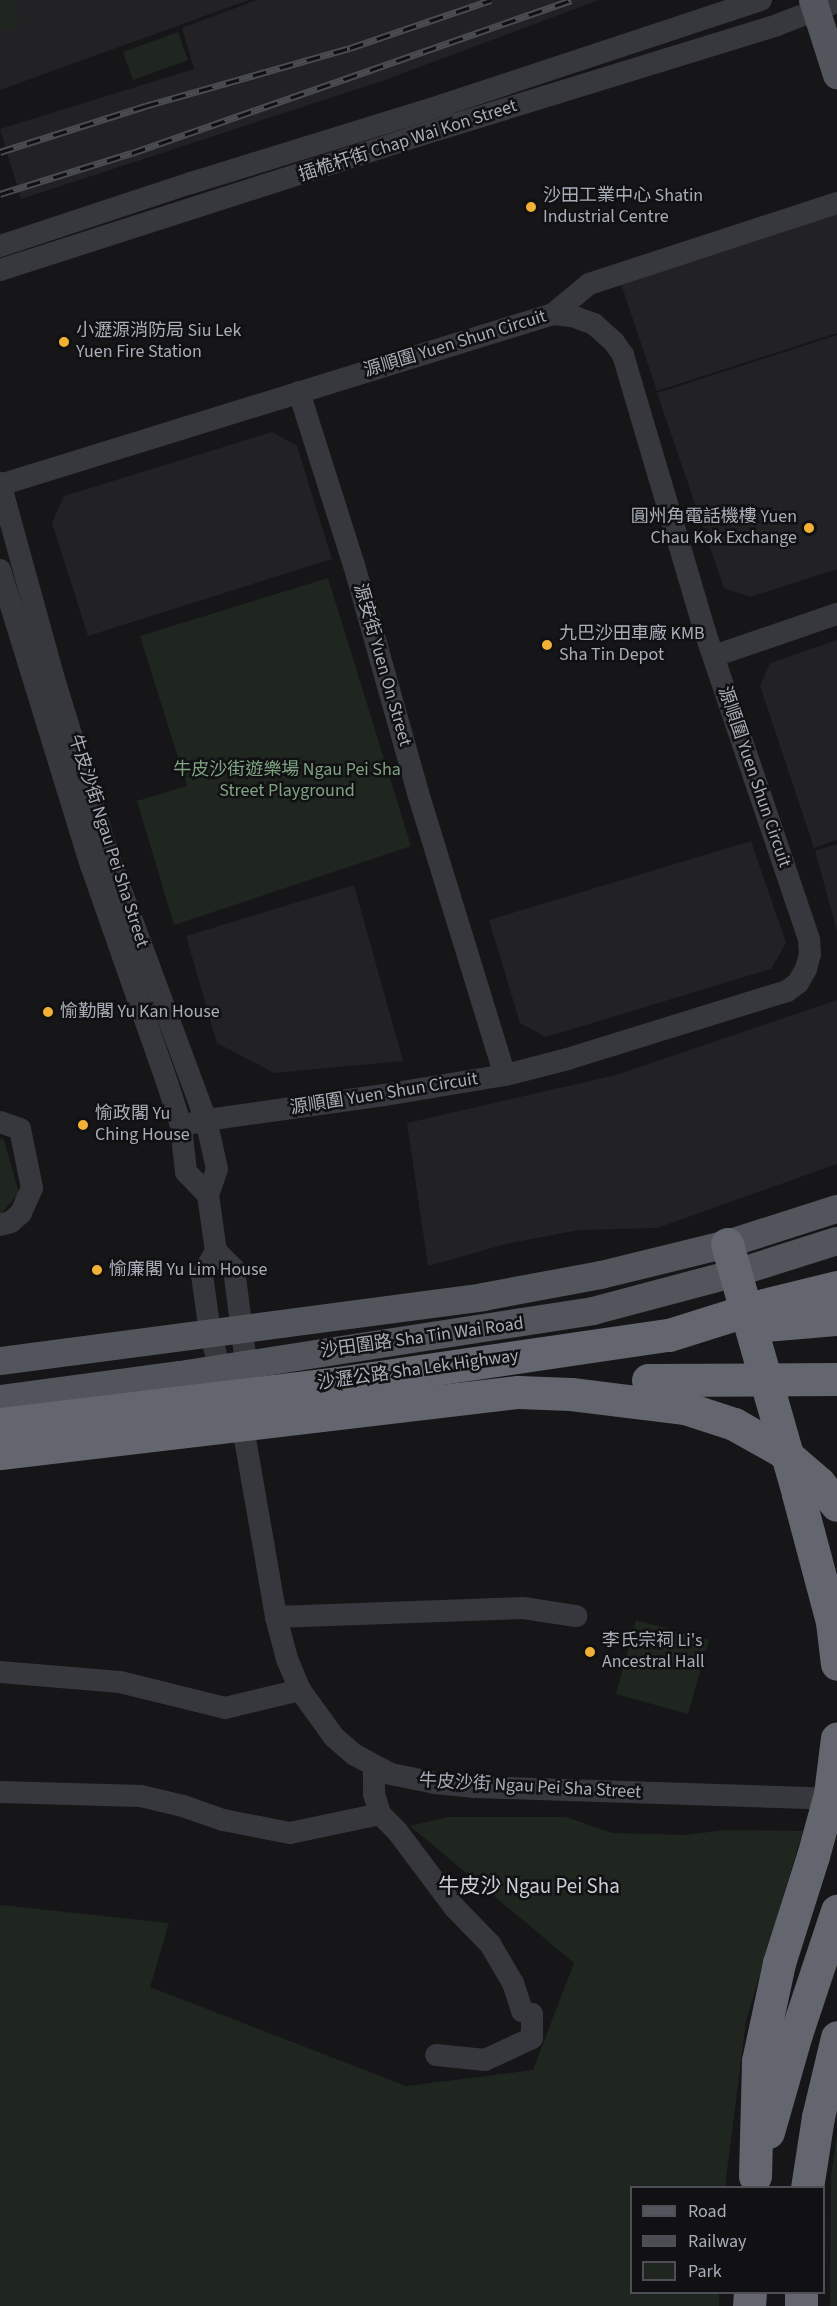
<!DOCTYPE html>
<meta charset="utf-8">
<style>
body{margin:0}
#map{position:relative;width:837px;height:2306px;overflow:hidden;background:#161618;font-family:"Source Sans 3","Noto Sans TC",sans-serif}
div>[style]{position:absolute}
.built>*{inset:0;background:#222225}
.green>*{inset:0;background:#1e261f}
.minor>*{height:22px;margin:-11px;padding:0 11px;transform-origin:11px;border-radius:11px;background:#37383d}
.major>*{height:28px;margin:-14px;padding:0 14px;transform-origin:14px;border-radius:14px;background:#53555c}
.highway>*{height:33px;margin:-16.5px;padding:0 16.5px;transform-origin:16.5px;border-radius:16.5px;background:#63666e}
.rail>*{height:7px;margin-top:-3.5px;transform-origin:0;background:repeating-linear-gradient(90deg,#111113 0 14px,#4a4c52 0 28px);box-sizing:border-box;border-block:2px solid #4a4c52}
.highway-bridge>*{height:33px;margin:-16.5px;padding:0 16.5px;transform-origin:16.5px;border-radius:16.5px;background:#63666e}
.dots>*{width:16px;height:16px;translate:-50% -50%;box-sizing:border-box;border:3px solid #111113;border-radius:50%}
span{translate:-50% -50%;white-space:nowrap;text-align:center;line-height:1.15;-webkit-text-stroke:5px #111113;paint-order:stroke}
.street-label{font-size:18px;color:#a8adb8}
.poi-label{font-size:18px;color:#a8adb8}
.left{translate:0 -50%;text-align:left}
.right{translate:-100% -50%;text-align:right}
.park-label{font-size:18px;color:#7fa381}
.quarter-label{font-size:21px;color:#c9ccd4}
.legend{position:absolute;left:630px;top:2186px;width:195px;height:108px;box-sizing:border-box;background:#111113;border:2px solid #4d4f55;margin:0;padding:8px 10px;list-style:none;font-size:18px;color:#a8adb8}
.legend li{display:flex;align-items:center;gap:12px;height:30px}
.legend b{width:30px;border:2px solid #4d4f55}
</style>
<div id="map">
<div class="built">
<i style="clip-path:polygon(0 0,249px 0,0 90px)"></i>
<i style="clip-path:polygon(257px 0,599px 0,382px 81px,21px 199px,0 129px,194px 69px,182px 28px)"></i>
<i style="clip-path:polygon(837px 207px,837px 333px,657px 391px,619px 278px)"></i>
<i style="clip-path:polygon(837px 335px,837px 569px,750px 597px,724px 588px,657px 393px)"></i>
<i style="clip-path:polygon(272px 432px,297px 446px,332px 559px,88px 636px,52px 523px,64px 496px)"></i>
<i style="clip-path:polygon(837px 640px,837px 840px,814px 848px,760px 686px,770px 663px)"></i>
<i style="clip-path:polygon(751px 841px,786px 943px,771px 969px,546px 1037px,520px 1023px,489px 920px)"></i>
<i style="clip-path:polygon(837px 844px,837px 931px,815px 851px)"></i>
<i style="clip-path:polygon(354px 885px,403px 1061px,274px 1073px,217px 1043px,186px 936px)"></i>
<i style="clip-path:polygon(837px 1000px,837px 1164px,657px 1228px,579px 1230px,506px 1244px,428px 1266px,407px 1123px,616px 1075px)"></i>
</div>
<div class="green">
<i style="clip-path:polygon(0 0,12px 0,20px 26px,0 32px)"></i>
<i style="clip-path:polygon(178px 32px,188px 60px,133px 80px,123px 52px)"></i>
<i style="clip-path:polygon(328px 578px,411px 846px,174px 925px,137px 801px,187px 786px,140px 636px)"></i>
<i style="clip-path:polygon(0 1138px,4px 1140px,19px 1193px,0 1215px)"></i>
<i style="clip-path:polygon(636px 1620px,709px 1640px,688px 1714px,616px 1694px)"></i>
<i style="clip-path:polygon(449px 1817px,566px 1817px,612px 1833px,686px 1835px,725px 1830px,803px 1831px,746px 2021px,725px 2187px,632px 2188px,632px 2292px,719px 2293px,719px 2306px,0 2306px,0 1905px,169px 1923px,150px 1987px,406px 2086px,533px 2070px,574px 1963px,410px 1826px)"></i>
<i style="clip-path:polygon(837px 2136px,837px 2306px,830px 2306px,831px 2175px)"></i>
</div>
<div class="minor">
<i style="left:0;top:246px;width:201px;rotate:-18.3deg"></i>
<i style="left:191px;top:183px;width:264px;rotate:-17.2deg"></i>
<i style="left:443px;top:105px;width:335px;rotate:-18.3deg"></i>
<i style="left:0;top:270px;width:438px;rotate:-17.8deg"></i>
<i style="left:417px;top:136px;width:377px;rotate:-17.1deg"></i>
<i style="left:777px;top:25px;width:64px;rotate:-21deg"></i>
<i style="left:553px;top:314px;width:47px;rotate:-39.8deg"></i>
<i style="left:589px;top:284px;width:261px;rotate:-18.1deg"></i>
<i style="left:299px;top:392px;width:182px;rotate:72.4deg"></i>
<i style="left:354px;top:565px;width:237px;rotate:74.3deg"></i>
<i style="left:418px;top:793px;width:295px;rotate:72.9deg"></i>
<i style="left:0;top:483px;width:203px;rotate:74.6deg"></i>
<i style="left:54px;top:679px;width:187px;rotate:72.9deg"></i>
<i style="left:109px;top:858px;width:279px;rotate:69.7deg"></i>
<i style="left:206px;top:1120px;width:50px;rotate:77.3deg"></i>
<i style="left:217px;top:1169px;width:28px;rotate:109deg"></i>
<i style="left:208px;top:1195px;width:57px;rotate:81.9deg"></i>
<i style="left:216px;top:1251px;width:25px;rotate:45deg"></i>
<i style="left:234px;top:1269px;width:111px;rotate:82.7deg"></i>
<i style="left:0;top:485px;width:579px;rotate:-17.18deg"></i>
<i style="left:553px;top:314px;width:19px;rotate:6deg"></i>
<i style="left:572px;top:316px;width:23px;rotate:20deg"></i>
<i style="left:594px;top:324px;width:27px;rotate:42deg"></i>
<i style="left:614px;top:342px;width:16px;rotate:55deg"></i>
<i style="left:623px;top:355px;width:289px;rotate:73.5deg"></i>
<i style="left:705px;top:632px;width:325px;rotate:71.3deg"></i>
<i style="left:809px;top:940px;width:14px;rotate:86deg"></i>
<i style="left:810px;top:954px;width:16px;rotate:105deg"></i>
<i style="left:806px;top:969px;width:16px;rotate:120deg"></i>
<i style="left:798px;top:983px;width:14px;rotate:144deg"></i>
<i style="left:787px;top:991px;width:229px;rotate:162.8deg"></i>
<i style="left:568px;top:1059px;width:65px;rotate:165.7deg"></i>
<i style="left:505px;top:1075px;width:123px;rotate:170.6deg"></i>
<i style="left:384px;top:1095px;width:180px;rotate:172deg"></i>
<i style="left:206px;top:1120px;width:26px;rotate:167deg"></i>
<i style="left:0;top:570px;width:309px;rotate:72.9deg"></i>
<i style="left:91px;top:865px;width:233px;rotate:70.7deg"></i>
<i style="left:168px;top:1085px;width:43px;rotate:72.4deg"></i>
<i style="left:181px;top:1126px;width:46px;rotate:83.8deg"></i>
<i style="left:186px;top:1172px;width:32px;rotate:46deg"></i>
<i style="left:714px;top:656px;width:130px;rotate:-18.9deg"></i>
<i style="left:0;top:1122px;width:21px;rotate:19deg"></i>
<i style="left:20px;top:1129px;width:60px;rotate:78.5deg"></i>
<i style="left:32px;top:1188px;width:27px;rotate:114deg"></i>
<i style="left:21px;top:1213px;width:13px;rotate:138deg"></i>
<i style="left:11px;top:1222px;width:11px;rotate:165deg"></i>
<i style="left:216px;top:1251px;width:28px;rotate:120deg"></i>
<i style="left:202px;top:1275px;width:58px;rotate:82deg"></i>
<i style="left:210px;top:1332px;width:92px;rotate:74.9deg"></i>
<i style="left:234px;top:1421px;width:21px;rotate:59deg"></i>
<i style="left:245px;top:1439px;width:181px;rotate:80.1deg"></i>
<i style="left:276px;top:1617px;width:43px;rotate:75.3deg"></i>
<i style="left:287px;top:1659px;width:34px;rotate:67deg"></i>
<i style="left:300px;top:1690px;width:58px;rotate:54.1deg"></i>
<i style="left:334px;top:1737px;width:28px;rotate:41deg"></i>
<i style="left:355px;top:1755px;width:41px;rotate:27.8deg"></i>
<i style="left:391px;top:1774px;width:45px;rotate:11.6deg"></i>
<i style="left:435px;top:1783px;width:40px;rotate:5.7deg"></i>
<i style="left:475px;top:1787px;width:362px;rotate:1.9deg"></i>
<i style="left:276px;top:1617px;width:247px;rotate:-2.1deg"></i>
<i style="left:523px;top:1608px;width:54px;rotate:8.6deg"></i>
<i style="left:0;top:1672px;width:120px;rotate:4.8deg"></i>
<i style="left:120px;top:1682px;width:108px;rotate:13.9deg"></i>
<i style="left:225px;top:1708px;width:77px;rotate:-13.5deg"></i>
<i style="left:374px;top:1767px;width:27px;rotate:90deg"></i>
<i style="left:374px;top:1794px;width:21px;rotate:73deg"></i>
<i style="left:380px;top:1814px;width:24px;rotate:45deg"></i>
<i style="left:397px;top:1831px;width:95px;rotate:53.1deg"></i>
<i style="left:454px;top:1907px;width:52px;rotate:45.8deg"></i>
<i style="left:490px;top:1944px;width:45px;rotate:59.5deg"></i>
<i style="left:513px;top:1983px;width:29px;rotate:72deg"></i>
<i style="left:522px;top:2011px;width:10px;rotate:17deg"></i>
<i style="left:532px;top:2014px;width:24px;rotate:90deg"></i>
<i style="left:532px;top:2038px;width:52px;rotate:154.9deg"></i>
<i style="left:485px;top:2060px;width:49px;rotate:-174.2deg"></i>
<i style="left:0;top:1792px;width:141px;rotate:1.6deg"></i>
<i style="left:141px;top:1796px;width:43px;rotate:13.4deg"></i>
<i style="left:183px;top:1806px;width:42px;rotate:19.3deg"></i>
<i style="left:223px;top:1820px;width:68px;rotate:11deg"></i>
<i style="left:290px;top:1833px;width:92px;rotate:-11.9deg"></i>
</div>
<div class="major">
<i style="left:813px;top:0;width:79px;rotate:72.3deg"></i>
<i style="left:0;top:1361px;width:487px;rotate:-7.5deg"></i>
<i style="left:483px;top:1297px;width:120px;rotate:-10.6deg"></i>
<i style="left:601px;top:1275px;width:130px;rotate:-13.8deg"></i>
<i style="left:727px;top:1244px;width:115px;rotate:-17.7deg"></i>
<i style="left:0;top:1399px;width:182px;rotate:-7.6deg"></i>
<i style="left:180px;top:1375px;width:418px;rotate:-8.8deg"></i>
<i style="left:593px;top:1311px;width:148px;rotate:-14.9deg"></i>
<i style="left:736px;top:1273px;width:106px;rotate:-17.6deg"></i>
</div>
<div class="highway">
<i style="left:727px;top:1244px;width:260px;rotate:74.1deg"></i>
<i style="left:798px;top:1494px;width:132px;rotate:75.1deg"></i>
<i style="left:832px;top:1622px;width:42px;rotate:83.2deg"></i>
<i style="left:764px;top:1305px;width:75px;rotate:-13.9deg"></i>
<i style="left:765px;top:1325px;width:72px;rotate:-4.8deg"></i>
<i style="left:338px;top:1383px;width:334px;rotate:-8.3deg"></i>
<i style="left:518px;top:1392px;width:53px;rotate:2.2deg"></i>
<i style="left:571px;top:1394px;width:115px;rotate:7deg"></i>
<i style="left:685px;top:1408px;width:52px;rotate:18.1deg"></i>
<i style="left:734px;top:1424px;width:55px;rotate:29.4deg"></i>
<i style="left:768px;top:2132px;width:102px;rotate:-74.1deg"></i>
<i style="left:796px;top:2034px;width:130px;rotate:-71.6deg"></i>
<i style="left:755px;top:2176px;width:115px;rotate:-88.5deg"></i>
<i style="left:758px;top:2061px;width:100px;rotate:-77.9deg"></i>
<i style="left:779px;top:1963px;width:112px;rotate:-72.4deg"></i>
<i style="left:807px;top:2188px;width:72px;rotate:-81.2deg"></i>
<i style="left:818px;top:2117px;width:82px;rotate:-76.6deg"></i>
<i style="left:801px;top:2292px;width:14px;rotate:90deg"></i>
<i style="left:749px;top:2306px;width:14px;rotate:-86deg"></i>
</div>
<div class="rail">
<i style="left:0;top:152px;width:152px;rotate:-17.6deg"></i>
<i style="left:145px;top:106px;width:213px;rotate:-15.8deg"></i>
<i style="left:350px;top:48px;width:149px;rotate:-18.8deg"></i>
<i style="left:0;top:194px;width:138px;rotate:-17.3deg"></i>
<i style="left:132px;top:153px;width:465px;rotate:-19.2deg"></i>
</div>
<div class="highway-bridge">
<i style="left:669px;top:1335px;width:100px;rotate:-17.5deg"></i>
<i style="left:648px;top:1380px;width:189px;rotate:-0.3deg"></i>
<i style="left:0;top:1424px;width:340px;rotate:-6.9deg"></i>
<i style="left:782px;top:1451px;width:49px;rotate:40.9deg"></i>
<i style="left:819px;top:1483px;width:28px;rotate:51deg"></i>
<i style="left:0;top:1453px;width:522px;rotate:-6.72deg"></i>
<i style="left:813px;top:1856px;width:64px;rotate:-74.7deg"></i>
<i style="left:830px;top:1794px;width:56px;rotate:-82.9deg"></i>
</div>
<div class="dots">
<i style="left:531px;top:207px;background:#f2b134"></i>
<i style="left:64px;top:342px;background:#f2b134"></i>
<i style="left:809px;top:528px;background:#f2b134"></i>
<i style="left:547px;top:645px;background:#f2b134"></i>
<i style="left:48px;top:1012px;background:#f2b134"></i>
<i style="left:83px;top:1125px;background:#f2b134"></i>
<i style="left:97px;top:1270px;background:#f2b134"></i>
<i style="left:590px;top:1652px;background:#f2b134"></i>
</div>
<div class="street-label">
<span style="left:408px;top:141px;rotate:-18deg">插桅杆街 Chap Wai Kon Street</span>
<span style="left:455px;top:344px;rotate:-17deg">源順圍 Yuen Shun Circuit</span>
<span style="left:382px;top:665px;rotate:74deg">源安街 Yuen On Street</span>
<span style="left:754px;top:777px;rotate:71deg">源順圍 Yuen Shun Circuit</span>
<span style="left:108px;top:841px;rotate:72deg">牛皮沙街 Ngau Pei Sha Street</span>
<span style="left:384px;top:1094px;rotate:-9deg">源順圍 Yuen Shun Circuit</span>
<span style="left:422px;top:1338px;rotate:-8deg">沙田圍路 Sha Tin Wai Road</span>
<span style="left:418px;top:1370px;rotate:-8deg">沙瀝公路 Sha Lek Highway</span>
<span style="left:530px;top:1787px;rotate:3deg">牛皮沙街 Ngau Pei Sha Street</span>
</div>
<div class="poi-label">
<span class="left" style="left:543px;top:207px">沙田工業中心 Shatin<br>Industrial Centre</span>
<span class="left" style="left:76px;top:342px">小瀝源消防局 Siu Lek<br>Yuen Fire Station</span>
<span class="right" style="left:797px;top:528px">圓州角電話機樓 Yuen<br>Chau Kok Exchange</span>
<span class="left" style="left:559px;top:645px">九巴沙田車廠 KMB<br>Sha Tin Depot</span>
<span class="left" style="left:60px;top:1012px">愉勤閣 Yu Kan House</span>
<span class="left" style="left:95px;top:1125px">愉政閣 Yu<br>Ching House</span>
<span class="left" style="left:109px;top:1270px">愉廉閣 Yu Lim House</span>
<span class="left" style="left:602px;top:1652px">李氏宗祠 Li's<br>Ancestral Hall</span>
</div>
<div class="park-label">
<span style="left:287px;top:781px">牛皮沙街遊樂場 Ngau Pei Sha<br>Street Playground</span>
</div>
<div class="quarter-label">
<span style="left:529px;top:1886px">牛皮沙 Ngau Pei Sha</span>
</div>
<ul class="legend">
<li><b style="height:8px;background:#53555c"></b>Road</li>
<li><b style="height:8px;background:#4a4c52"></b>Railway</li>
<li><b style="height:16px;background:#1e261f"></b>Park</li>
</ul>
</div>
